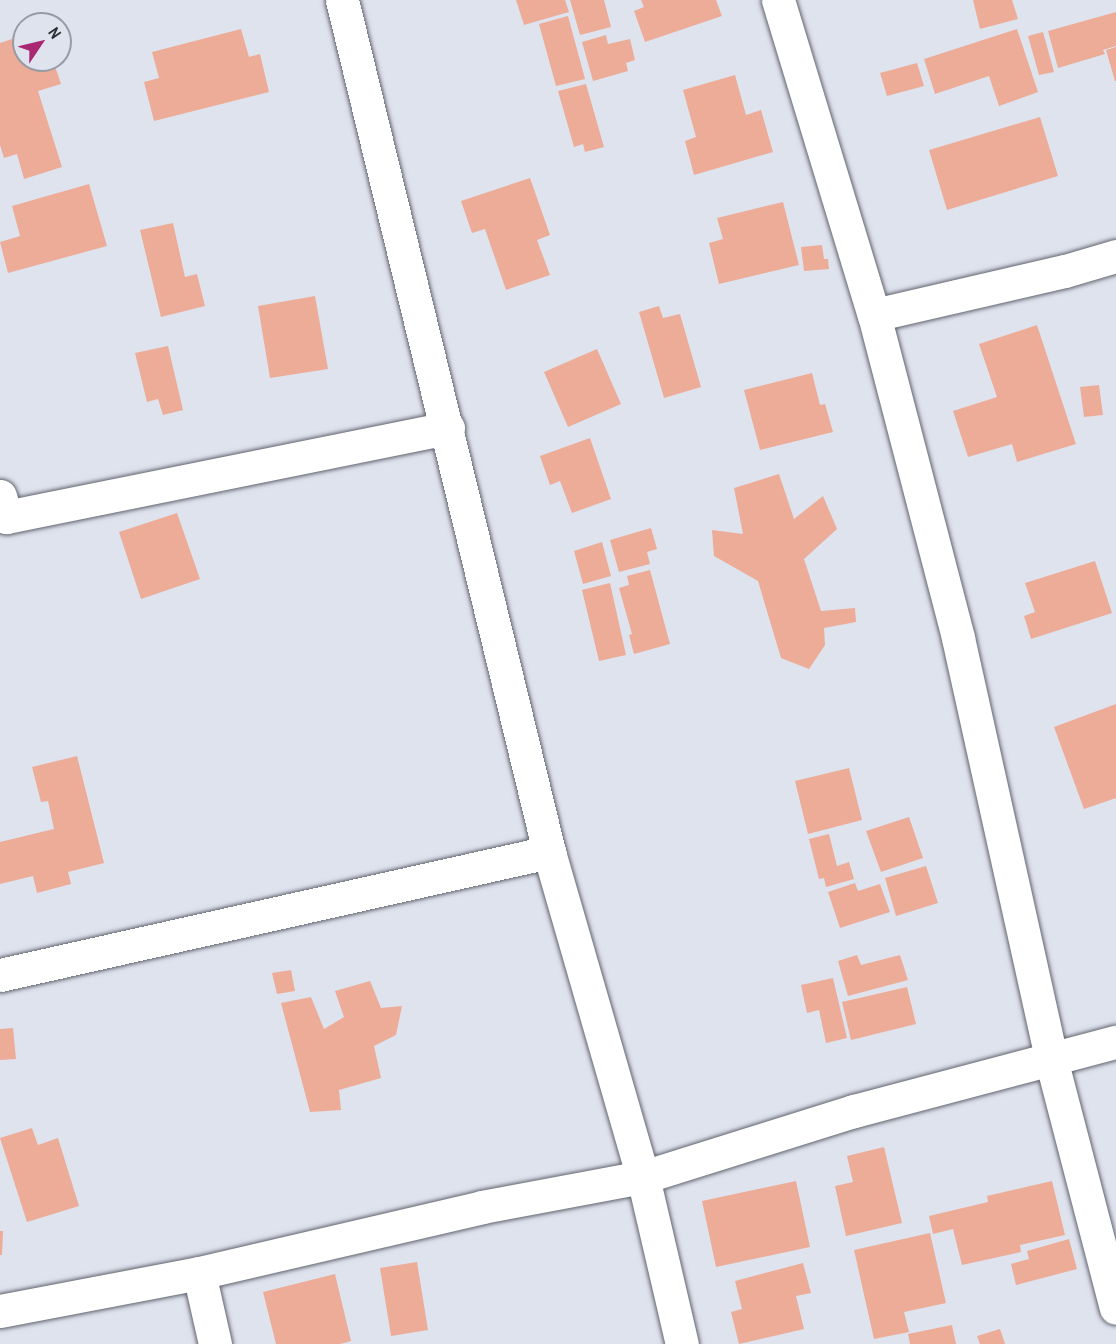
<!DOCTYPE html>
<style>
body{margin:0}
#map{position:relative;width:1116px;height:1344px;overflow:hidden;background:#dfe3ee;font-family:"Archivo Narrow",sans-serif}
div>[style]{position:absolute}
.building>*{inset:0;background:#ecac98}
.roads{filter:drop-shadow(0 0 2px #61656e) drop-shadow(0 0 2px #61656e)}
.street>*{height:33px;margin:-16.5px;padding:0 16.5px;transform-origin:16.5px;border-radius:16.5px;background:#fff}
span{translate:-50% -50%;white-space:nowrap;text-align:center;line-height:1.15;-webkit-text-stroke:5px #dfe3ee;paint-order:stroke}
.north{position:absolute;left:12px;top:12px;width:60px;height:60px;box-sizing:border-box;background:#dfe3ee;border:2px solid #999ba4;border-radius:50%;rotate:55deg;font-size:16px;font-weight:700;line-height:24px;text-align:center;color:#2f3035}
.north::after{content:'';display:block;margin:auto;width:21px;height:27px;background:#aa2773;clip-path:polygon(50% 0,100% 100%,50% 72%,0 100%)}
</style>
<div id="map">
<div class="building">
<i style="clip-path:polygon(516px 0,565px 0,569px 12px,524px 25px)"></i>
<i style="clip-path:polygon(570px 0,604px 0,611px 27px,580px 35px)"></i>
<i style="clip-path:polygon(641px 0,716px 0,722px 16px,645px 42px,634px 11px,644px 7px)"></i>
<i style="clip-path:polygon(973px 0,1012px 0,1018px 19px,980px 29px)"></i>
<i style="clip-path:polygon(1116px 12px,1116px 46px,1103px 50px,1105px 54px,1058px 68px,1048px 31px)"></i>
<i style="clip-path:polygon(568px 16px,585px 79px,556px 86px,539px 24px)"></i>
<i style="clip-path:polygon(241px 29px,249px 57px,260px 54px,269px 92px,154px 121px,144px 82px,159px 78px,152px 52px)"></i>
<i style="clip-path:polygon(1017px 29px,1038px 92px,999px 106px,989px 76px,935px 94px,924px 59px)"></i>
<i style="clip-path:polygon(1043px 32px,1054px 72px,1039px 75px,1028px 36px)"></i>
<i style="clip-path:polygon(24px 35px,24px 60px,53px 60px,61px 84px,38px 91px,62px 167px,24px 179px,17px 154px,4px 158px,0 145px,0 43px)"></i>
<i style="clip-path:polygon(606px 35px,608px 44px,630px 39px,635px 60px,626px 63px,628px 71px,593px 81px,582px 42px)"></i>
<i style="clip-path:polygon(1116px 47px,1116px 81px,1115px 81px,1106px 50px)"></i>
<i style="clip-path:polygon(917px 63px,924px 86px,887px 96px,880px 73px)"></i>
<i style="clip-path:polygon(735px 75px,746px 115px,761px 110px,773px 152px,694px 175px,685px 141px,696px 137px,683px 90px)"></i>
<i style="clip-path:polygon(586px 84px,604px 147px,585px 152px,583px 144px,574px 147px,558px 91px)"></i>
<i style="clip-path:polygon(1040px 117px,1058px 176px,947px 210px,929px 150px)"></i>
<i style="clip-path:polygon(530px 178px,550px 235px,537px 240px,550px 275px,506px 290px,485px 229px,472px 233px,461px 201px)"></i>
<i style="clip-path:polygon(89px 184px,107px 246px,8px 273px,0 242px,20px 236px,12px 206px)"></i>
<i style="clip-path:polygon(783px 202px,799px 265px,719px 284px,709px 243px,723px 239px,717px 218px)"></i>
<i style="clip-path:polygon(173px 223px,185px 277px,197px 274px,205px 306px,161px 317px,140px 230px)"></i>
<i style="clip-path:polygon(822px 245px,824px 259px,828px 259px,829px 269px,804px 271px,801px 247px)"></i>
<i style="clip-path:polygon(315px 296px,328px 369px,270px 378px,258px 306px)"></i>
<i style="clip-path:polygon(659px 306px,663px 318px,680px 314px,701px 387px,664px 398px,639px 312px)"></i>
<i style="clip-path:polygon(1037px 325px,1076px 444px,1017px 462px,1012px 444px,968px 457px,953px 411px,997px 397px,979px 344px)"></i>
<i style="clip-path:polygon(168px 346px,183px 410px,163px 415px,158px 399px,147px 402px,135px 353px)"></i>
<i style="clip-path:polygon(597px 349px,621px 404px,568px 427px,544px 372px)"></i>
<i style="clip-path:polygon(812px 373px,820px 405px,825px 404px,833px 432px,760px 450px,744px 390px)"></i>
<i style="clip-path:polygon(1099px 385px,1103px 415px,1084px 417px,1080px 387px)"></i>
<i style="clip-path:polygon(590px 438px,611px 499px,572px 513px,560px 481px,550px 485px,540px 456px)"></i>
<i style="clip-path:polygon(779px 474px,794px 519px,823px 496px,837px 529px,804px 559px,821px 611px,855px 608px,856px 622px,824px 628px,825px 645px,809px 669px,781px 658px,758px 581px,714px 556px,712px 530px,743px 534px,734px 488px)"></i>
<i style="clip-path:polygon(177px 513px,200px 579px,141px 599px,119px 532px)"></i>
<i style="clip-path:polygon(651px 528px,657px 549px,647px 552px,650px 564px,619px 572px,610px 540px)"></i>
<i style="clip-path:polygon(602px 542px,611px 576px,583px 584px,574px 551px)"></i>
<i style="clip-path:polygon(1095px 561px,1112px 613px,1031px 639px,1024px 616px,1035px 612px,1025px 583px)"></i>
<i style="clip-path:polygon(650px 570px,670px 644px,634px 654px,629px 635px,632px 634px,619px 588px,629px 585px,627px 576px)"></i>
<i style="clip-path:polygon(610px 583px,626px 655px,599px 661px,582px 590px)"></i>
<i style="clip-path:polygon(1116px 704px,1116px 798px,1084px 809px,1054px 727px)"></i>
<i style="clip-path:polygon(77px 756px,104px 863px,68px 872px,71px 884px,37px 893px,33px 876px,0 884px,0 842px,54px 829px,48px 801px,41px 802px,32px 767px)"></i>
<i style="clip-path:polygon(849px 768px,862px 820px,808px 834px,795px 781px)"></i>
<i style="clip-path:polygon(909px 817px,923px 858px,881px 872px,866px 831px)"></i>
<i style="clip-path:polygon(829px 834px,837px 866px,849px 862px,854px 879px,826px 887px,824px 878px,819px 879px,809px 839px)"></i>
<i style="clip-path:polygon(926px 866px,938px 903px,896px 916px,885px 878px)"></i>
<i style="clip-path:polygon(855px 883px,858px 891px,880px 884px,890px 912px,840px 928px,828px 892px)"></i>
<i style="clip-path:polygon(857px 955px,861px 965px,900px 955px,908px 980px,848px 996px,838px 961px)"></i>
<i style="clip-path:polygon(291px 970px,295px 991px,277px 994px,272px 973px)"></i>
<i style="clip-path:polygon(833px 978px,847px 1038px,826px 1043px,819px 1010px,807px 1013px,801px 985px)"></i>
<i style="clip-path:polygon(370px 981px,381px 1008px,402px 1006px,396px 1035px,374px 1046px,381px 1078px,339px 1090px,341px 1110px,310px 1112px,281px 1003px,311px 997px,324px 1029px,344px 1017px,335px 991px)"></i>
<i style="clip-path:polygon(907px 987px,916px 1024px,851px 1040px,842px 1002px)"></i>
<i style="clip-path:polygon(13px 1028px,16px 1059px,0 1060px,0 1029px)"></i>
<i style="clip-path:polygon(32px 1128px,38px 1145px,58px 1138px,79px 1206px,27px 1222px,0 1138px)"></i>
<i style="clip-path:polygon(884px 1147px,902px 1223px,846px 1236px,835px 1186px,853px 1182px,847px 1156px)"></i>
<i style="clip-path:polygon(796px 1181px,810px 1247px,716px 1267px,702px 1201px)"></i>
<i style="clip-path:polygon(1052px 1181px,1065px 1235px,1020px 1245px,1021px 1252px,962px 1265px,953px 1229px,933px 1234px,929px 1216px,988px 1202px,987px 1196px)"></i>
<i style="clip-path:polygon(0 1231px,3px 1231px,2px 1255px,0 1255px)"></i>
<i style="clip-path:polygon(930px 1233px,946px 1303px,904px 1312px,909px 1332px,874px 1339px,854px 1250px)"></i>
<i style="clip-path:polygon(1069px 1239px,1077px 1269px,1016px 1285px,1011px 1264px,1029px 1259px,1027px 1251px)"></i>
<i style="clip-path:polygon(417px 1262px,428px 1330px,391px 1336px,380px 1268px)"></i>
<i style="clip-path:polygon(803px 1263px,811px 1293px,796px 1296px,804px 1329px,739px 1344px,731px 1312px,742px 1309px,735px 1281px)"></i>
<i style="clip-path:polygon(335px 1274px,351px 1341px,340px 1344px,276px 1344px,263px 1292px)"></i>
<i style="clip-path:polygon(952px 1325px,956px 1344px,910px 1344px,908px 1334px)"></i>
<i style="clip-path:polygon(1000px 1329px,1005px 1344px,980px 1344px,977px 1336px)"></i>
</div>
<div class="roads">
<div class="street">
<i style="left:342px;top:0;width:877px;rotate:76.34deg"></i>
<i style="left:549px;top:852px;width:338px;rotate:73.9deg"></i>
<i style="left:643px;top:1177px;width:171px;rotate:76.9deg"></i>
<i style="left:778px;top:0;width:329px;rotate:73.1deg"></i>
<i style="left:874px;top:315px;width:334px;rotate:75.4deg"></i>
<i style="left:958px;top:638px;width:431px;rotate:77.5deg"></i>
<i style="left:1051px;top:1059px;width:257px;rotate:75.4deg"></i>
<i style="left:874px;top:315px;width:196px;rotate:-13deg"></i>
<i style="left:1065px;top:271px;width:53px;rotate:-16.4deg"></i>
<i style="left:0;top:496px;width:22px;rotate:74deg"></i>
<i style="left:6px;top:517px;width:451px;rotate:-11.4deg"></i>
<i style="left:0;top:975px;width:563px;rotate:-12.63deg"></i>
<i style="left:199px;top:1273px;width:73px;rotate:77.3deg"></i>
<i style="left:0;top:1311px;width:203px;rotate:-10.8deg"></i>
<i style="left:199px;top:1273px;width:291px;rotate:-13.1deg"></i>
<i style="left:482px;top:1207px;width:164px;rotate:-10.6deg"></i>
<i style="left:643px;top:1177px;width:221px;rotate:-17.4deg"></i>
<i style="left:854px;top:1111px;width:271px;rotate:-14.8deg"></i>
</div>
</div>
<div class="north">N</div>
</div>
